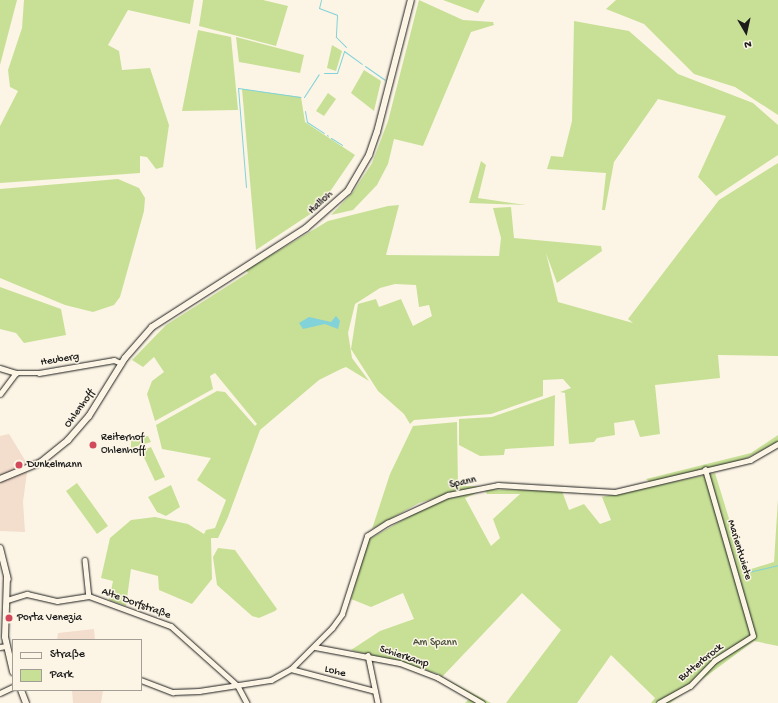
<!DOCTYPE html>
<meta charset="utf-8">
<style>
body{margin:0}
#map{position:relative;width:778px;height:703px;overflow:hidden;background:#fcf5e5;font-family:"Gochi Hand",sans-serif}
div>[style]{position:absolute}
.built>*{inset:0;background:#f3ddcc}
.green>*{inset:0;background:#c7e096}
.water>*{inset:0;background:#81d2d9}
.stream>*{height:1px;margin:-0.5px;padding:0 0.5px;transform-origin:0.5px;border-radius:0.5px;background:#81d2d9}
.roads{filter:drop-shadow(0 0 1px #1c1c1c) drop-shadow(0 0 1px #1c1c1c)}
.street>*{height:4.5px;margin:-2.25px;padding:0 2.25px;transform-origin:2.25px;border-radius:2.25px;background:#fcf5e5}
.secondary>*{height:6px;margin:-3px;padding:0 3px;transform-origin:3px;border-radius:3px;background:#fcf5e5}
.dots>*{width:11px;height:11px;translate:-50% -50%;box-sizing:border-box;border:2px solid #fcf5e5;border-radius:50%}
span{translate:-50% -50%;white-space:nowrap;text-align:center;line-height:1.15;-webkit-text-stroke:3px #fcf5e5;paint-order:stroke}
.street-label{font-size:11px;color:#1c1c1c}
.poi-label{font-size:11px;color:#1c1c1c}
.left{translate:0 -50%;text-align:left}
.park-label{font-size:11px;color:#4f5741}
.legend{position:absolute;left:12px;top:639px;width:130px;height:52px;box-sizing:border-box;background:#fcf5e5;border:1px solid #a29e95;margin:0;padding:5px 7px;list-style:none;font-size:12px;color:#1c1c1c}
.legend li{display:flex;align-items:center;gap:8px;height:20px}
.legend b{width:20px;border:1px solid #a29e95}
.north{position:absolute;left:726px;top:12px;width:40px;height:40px;-webkit-text-stroke:3px #fcf5e5;paint-order:stroke;rotate:171deg;font-size:11px;font-weight:700;line-height:16px;text-align:center;color:#1c1c1c}
.north::after{content:'';display:block;margin:auto;width:14px;height:18px;background:#1c1c1c;clip-path:polygon(50% 0,100% 100%,50% 72%,0 100%)}
</style>
<div id="map">
<div class="built">
<i style="clip-path:polygon(9px 434px,28px 465px,23px 502px,25px 532px,0 531px,0 436px)"></i>
<i style="clip-path:polygon(94px 629px,95px 640px,57px 640px,58px 633px)"></i>
<i style="clip-path:polygon(72px 690px,103px 690px,101px 703px,73px 703px)"></i>
</div>
<div class="green">
<i style="clip-path:polygon(0 0,17px 0,0 65px)"></i>
<i style="clip-path:polygon(24px 0,194px 0,190px 24px,128px 10px,108px 45px,119px 51px,122px 70px,150px 68px,169px 125px,163px 167px,156px 169px,147px 157px,140px 156px,140px 173px,0 183px,0 126px,18px 91px,10px 87px,8px 70px,22px 28px)"></i>
<i style="clip-path:polygon(203px 0,263px 0,288px 6px,276px 46px,199px 26px)"></i>
<i style="clip-path:polygon(419px 0,463px 20px,493px 22px,494px 25px,471px 32px,423px 146px,394px 139px,388px 164px,377px 185px,353px 210px,331px 215px,353px 192px,372px 163px,388px 121px)"></i>
<i style="clip-path:polygon(443px 0,485px 0,478px 13px)"></i>
<i style="clip-path:polygon(616px 0,778px 0,778px 115px,735px 87px,694px 74px,644px 24px,606px 9px)"></i>
<i style="clip-path:polygon(574px 21px,629px 31px,678px 74px,753px 103px,778px 125px,778px 155px,716px 196px,698px 177px,726px 116px,658px 99px,614px 162px,605px 210px,602px 210px,606px 173px,547px 169px,551px 156px,563px 157px,572px 121px)"></i>
<i style="clip-path:polygon(198px 30px,231px 37px,238px 110px,182px 111px)"></i>
<i style="clip-path:polygon(236px 37px,304px 55px,300px 73px,239px 62px)"></i>
<i style="clip-path:polygon(332px 45px,342px 51px,336px 71px,327px 68px)"></i>
<i style="clip-path:polygon(364px 70px,381px 81px,374px 111px,351px 93px)"></i>
<i style="clip-path:polygon(242px 89px,301px 97px,305px 122px,355px 155px,318px 209px,256px 250px)"></i>
<i style="clip-path:polygon(328px 93px,336px 99px,324px 116px,316px 111px)"></i>
<i style="clip-path:polygon(481px 161px,486px 165px,478px 198px,526px 205px,469px 203px)"></i>
<i style="clip-path:polygon(778px 163px,778px 356px,718px 355px,720px 378px,655px 385px,660px 434px,640px 437px,634px 420px,614px 423px,615px 435px,597px 438px,594px 442px,569px 444px,565px 393px,560px 392px,571px 388px,563px 379px,543px 380px,543px 396px,491px 414px,414px 420px,410px 424px,404px 414px,378px 391px,351px 349px,358px 304px,376px 299px,379px 307px,401px 299px,413px 326px,432px 316px,429px 305px,419px 307px,416px 285px,395px 284px,380px 288px,355px 304px,348px 333px,352px 358px,369px 381px,346px 367px,341px 369px,319px 380px,260px 430px,228px 517px,218px 538px,211px 538px,212px 579px,192px 604px,159px 590px,158px 576px,131px 569px,126px 606px,109px 600px,113px 581px,101px 578px,110px 538px,131px 520px,155px 517px,188px 524px,204px 534px,206px 530px,215px 528px,226px 500px,197px 480px,211px 458px,162px 449px,156px 425px,217px 391px,225px 392px,255px 426px,257px 424px,215px 373px,210px 376px,213px 389px,155px 421px,147px 394px,152px 381px,164px 372px,154px 357px,143px 367px,132px 360px,166px 325px,248px 273px,246px 270px,328px 221px,388px 206px,399px 205px,386px 255px,499px 256px,501px 238px,493px 208px,511px 207px,514px 238px,601px 246px,602px 251px,557px 283px,546px 253px,558px 302px,633px 323px,628px 319px,719px 200px)"></i>
<i style="clip-path:polygon(118px 179px,139px 188px,145px 198px,144px 211px,120px 297px,114px 305px,93px 312px,65px 305px,0 278px,0 189px)"></i>
<i style="clip-path:polygon(0 287px,61px 309px,66px 335px,24px 343px,16px 333px,0 329px)"></i>
<i style="clip-path:polygon(555px 395px,554px 446px,505px 449px,504px 455px,480px 456px,459px 445px,459px 419px,492px 417px)"></i>
<i style="clip-path:polygon(457px 422px,458px 486px,479px 486px,419px 503px,372px 529px,390px 474px,413px 426px)"></i>
<i style="clip-path:polygon(778px 435px,778px 442px,743px 460px,650px 482px,646px 479px,751px 453px)"></i>
<i style="clip-path:polygon(148px 436px,151px 442px,131px 448px,131px 437px)"></i>
<i style="clip-path:polygon(151px 447px,165px 477px,155px 481px,141px 451px)"></i>
<i style="clip-path:polygon(715px 473px,745px 571px,774px 562px,778px 499px,778px 646px,754px 641px,670px 703px,651px 703px,655px 698px,611px 655px,577px 703px,506px 703px,561px 630px,522px 593px,442px 677px,491px 703px,465px 703px,469px 699px,436px 678px,442px 677px,439px 674px,351px 650px,380px 631px,414px 619px,403px 593px,371px 607px,351px 599px,368px 540px,434px 502px,481px 491px,465px 498px,491px 546px,500px 538px,493px 519px,520px 494px,487px 494px,484px 489px,562px 491px,569px 510px,584px 504px,600px 524px,611px 520px,602px 497px)"></i>
<i style="clip-path:polygon(77px 483px,108px 526px,97px 534px,66px 491px)"></i>
<i style="clip-path:polygon(171px 485px,180px 507px,166px 516px,157px 512px,148px 497px)"></i>
<i style="clip-path:polygon(218px 548px,235px 550px,277px 609px,275px 611px,259px 618px,252px 616px,217px 585px,213px 557px)"></i>
</div>
<div class="water">
<i style="clip-path:polygon(336px 316px,340px 321px,338px 329px,325px 324px,303px 329px,299px 323px,309px 317px,331px 322px)"></i>
</div>
<div class="stream">
<i style="left:321px;top:0;width:8px;rotate:104deg"></i>
<i style="left:319px;top:8px;width:19px;rotate:21deg"></i>
<i style="left:337px;top:15px;width:22px;rotate:93deg"></i>
<i style="left:336px;top:37px;width:14px;rotate:45deg"></i>
<i style="left:365px;top:66px;width:24px;rotate:35deg"></i>
<i style="left:324px;top:73px;width:13px"></i>
<i style="left:337px;top:73px;width:23px;rotate:-72deg"></i>
<i style="left:344px;top:51px;width:22px;rotate:36deg"></i>
<i style="left:304px;top:97px;width:27px;rotate:-57deg"></i>
<i style="left:305px;top:111px;width:11px;rotate:80deg"></i>
<i style="left:307px;top:122px;width:20px;rotate:33deg"></i>
<i style="left:327px;top:135px;width:1px;rotate:45deg"></i>
<i style="left:331px;top:138px;width:13px;rotate:32deg"></i>
<i style="left:246px;top:187px;width:99px;rotate:-94.6deg"></i>
<i style="left:238px;top:88px;width:63px;rotate:8.3deg"></i>
<i style="left:744px;top:573px;width:35px;rotate:-13deg"></i>
</div>
<div class="roads">
<div class="street">
<i style="left:0;top:368px;width:17px;rotate:17deg"></i>
<i style="left:16px;top:373px;width:23px"></i>
<i style="left:39px;top:373px;width:76px;rotate:-9.8deg"></i>
<i style="left:114px;top:360px;width:8px;rotate:23deg"></i>
<i style="left:0;top:394px;width:26px;rotate:-53deg"></i>
<i style="left:85px;top:560px;width:36px;rotate:84deg"></i>
<i style="left:7px;top:600px;width:21px;rotate:-17deg"></i>
<i style="left:27px;top:594px;width:31px;rotate:13deg"></i>
<i style="left:57px;top:601px;width:32px;rotate:-9deg"></i>
<i style="left:89px;top:596px;width:87px;rotate:20.1deg"></i>
<i style="left:171px;top:626px;width:90px;rotate:41.8deg"></i>
<i style="left:238px;top:686px;width:19px;rotate:62deg"></i>
<i style="left:0;top:647px;width:6px;rotate:-9deg"></i>
<i style="left:315px;top:647px;width:86px;rotate:10.7deg"></i>
<i style="left:400px;top:663px;width:40px;rotate:21deg"></i>
<i style="left:437px;top:677px;width:52px;rotate:30deg"></i>
<i style="left:368px;top:655px;width:49px;rotate:78.2deg"></i>
<i style="left:291px;top:669px;width:87px;rotate:14.7deg"></i>
<i style="left:141px;top:680px;width:34px;rotate:21deg"></i>
<i style="left:173px;top:692px;width:26px;rotate:-2deg"></i>
<i style="left:199px;top:691px;width:73px;rotate:-8.7deg"></i>
<i style="left:271px;top:680px;width:23px;rotate:-29deg"></i>
<i style="left:291px;top:669px;width:58px;rotate:-45deg"></i>
<i style="left:332px;top:628px;width:17px;rotate:-54deg"></i>
<i style="left:342px;top:614px;width:82px;rotate:-72.2deg"></i>
<i style="left:367px;top:536px;width:24px;rotate:-33deg"></i>
<i style="left:387px;top:523px;width:67px;rotate:-24.7deg"></i>
<i style="left:448px;top:495px;width:51px;rotate:-11.3deg"></i>
<i style="left:498px;top:485px;width:117px;rotate:3.4deg"></i>
<i style="left:615px;top:492px;width:139px;rotate:-13.3deg"></i>
<i style="left:750px;top:460px;width:32px;rotate:-30deg"></i>
<i style="left:0;top:693px;width:14px;rotate:-25deg"></i>
<i style="left:659px;top:703px;width:35px;rotate:-29deg"></i>
<i style="left:690px;top:686px;width:35px;rotate:-46deg"></i>
<i style="left:714px;top:661px;width:46px;rotate:-32.7deg"></i>
<i style="left:753px;top:636px;width:173px;rotate:-106.1deg"></i>
</div>
<div class="secondary">
<i style="left:0;top:479px;width:44px;rotate:-22.5deg"></i>
<i style="left:41px;top:462px;width:35px;rotate:-39deg"></i>
<i style="left:68px;top:440px;width:32px;rotate:-49deg"></i>
<i style="left:89px;top:416px;width:68px;rotate:-58.2deg"></i>
<i style="left:125px;top:358px;width:41px;rotate:-48.9deg"></i>
<i style="left:152px;top:327px;width:183px;rotate:-32.7deg"></i>
<i style="left:306px;top:228px;width:56px;rotate:-41.4deg"></i>
<i style="left:348px;top:191px;width:42px;rotate:-59.7deg"></i>
<i style="left:369px;top:155px;width:24px;rotate:-71deg"></i>
<i style="left:377px;top:132px;width:136px;rotate:-75.6deg"></i>
<i style="left:0;top:548px;width:32px;rotate:76deg"></i>
<i style="left:7px;top:577px;width:60px;rotate:91.9deg"></i>
<i style="left:5px;top:637px;width:36px;rotate:77deg"></i>
<i style="left:21px;top:690px;width:14px;rotate:69deg"></i>
</div>
</div>
<div class="dots">
<i style="left:93px;top:445px;background:#d1495b"></i>
<i style="left:19px;top:465px;background:#d1495b"></i>
<i style="left:9px;top:618px;background:#d1495b"></i>
</div>
<div class="street-label">
<span style="left:321px;top:203px;rotate:-42deg">Halloh</span>
<span style="left:60px;top:360px;rotate:-9deg">Heuberg</span>
<span style="left:80px;top:409px;rotate:-54deg">Ohlenhoff</span>
<span style="left:463px;top:483px;rotate:-13deg">Spann</span>
<span style="left:739px;top:550px;rotate:73deg">Marientwiete</span>
<span style="left:136px;top:604px;rotate:20deg">Alte Dorfstraße</span>
<span style="left:404px;top:657px;rotate:18deg">Schierkamp</span>
<span style="left:701px;top:663px;rotate:-39deg">Butterbrock</span>
<span style="left:335px;top:672px;rotate:14deg">Lohe</span>
</div>
<div class="poi-label">
<span class="left" style="left:101px;top:445px">Reiterhof<br>Ohlenhoff</span>
<span class="left" style="left:27px;top:465px">Dunkelmann</span>
<span class="left" style="left:17px;top:618px">Porta Venezia</span>
</div>
<div class="park-label">
<span style="left:435px;top:643px">Am Spann</span>
</div>
<ul class="legend">
<li><b style="height:5px;background:#fcf5e5"></b>Straße</li>
<li><b style="height:11px;background:#c7e096"></b>Park</li>
</ul>
<div class="north">N</div>
</div>
